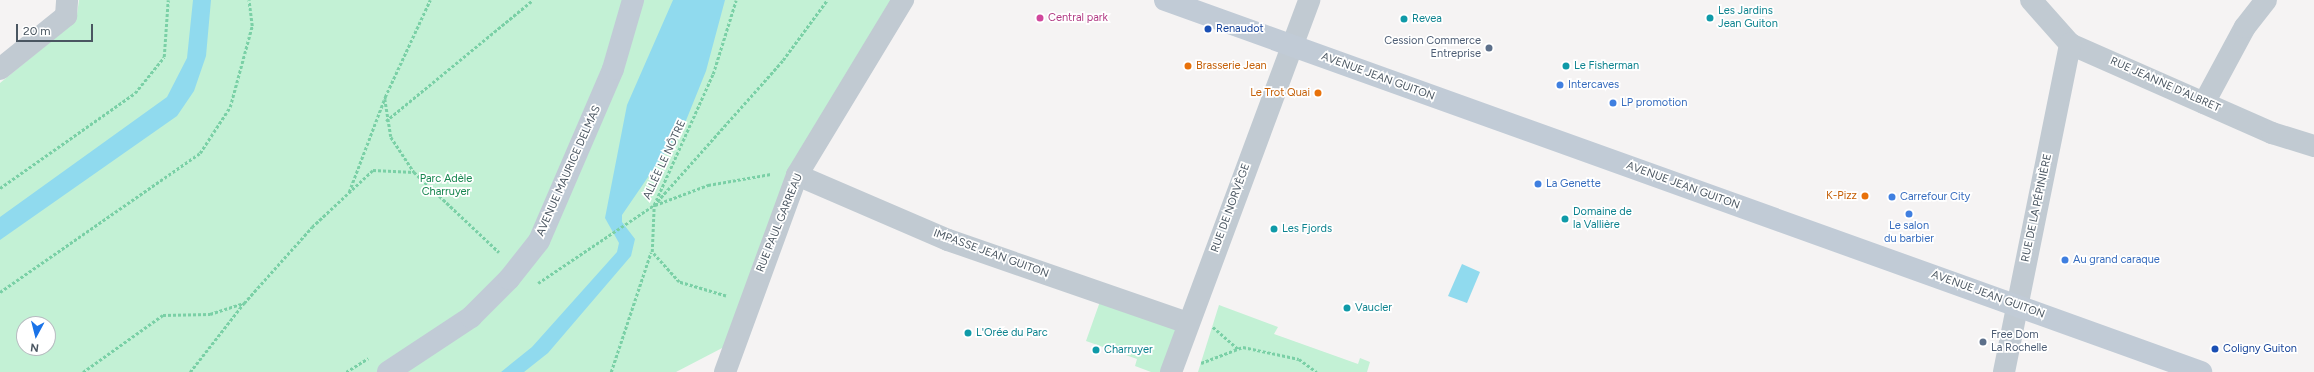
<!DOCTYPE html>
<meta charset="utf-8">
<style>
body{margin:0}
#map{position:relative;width:2314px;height:372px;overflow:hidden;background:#f5f3f3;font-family:Figtree,sans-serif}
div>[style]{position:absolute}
.green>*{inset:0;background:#c3f1d5}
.water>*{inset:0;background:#90daee}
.path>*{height:2.5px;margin-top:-1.25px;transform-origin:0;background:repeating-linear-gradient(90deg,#7ad0a6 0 3px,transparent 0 5px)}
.street>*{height:22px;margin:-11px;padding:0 11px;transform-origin:11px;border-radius:11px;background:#c1cad2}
.secondary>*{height:22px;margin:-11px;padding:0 11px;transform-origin:11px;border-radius:11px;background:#c1cbd6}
.dots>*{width:11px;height:11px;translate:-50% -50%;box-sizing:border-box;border:2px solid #fff;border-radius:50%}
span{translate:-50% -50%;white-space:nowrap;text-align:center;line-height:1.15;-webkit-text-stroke:3.5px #fff;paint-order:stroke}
.culture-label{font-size:11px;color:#0d838f}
.left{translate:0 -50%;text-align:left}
.hotel-label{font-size:11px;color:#b23c85}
.transit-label{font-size:11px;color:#164399}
.service-label{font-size:11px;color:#4e5e75}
.right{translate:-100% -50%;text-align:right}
.food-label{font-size:11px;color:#c56008}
.street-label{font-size:11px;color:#4a5661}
.shop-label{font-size:11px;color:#366cbe}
.park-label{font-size:11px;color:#17864f}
.north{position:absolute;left:16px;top:316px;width:40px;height:40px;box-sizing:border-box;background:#fff;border:1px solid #b7bbc0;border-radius:50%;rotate:187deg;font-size:11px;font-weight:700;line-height:16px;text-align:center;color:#4a5661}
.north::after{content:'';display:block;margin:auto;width:14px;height:18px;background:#1a73e8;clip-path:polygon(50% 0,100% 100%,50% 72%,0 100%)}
.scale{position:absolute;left:16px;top:24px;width:77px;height:18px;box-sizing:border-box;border:2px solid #4a5661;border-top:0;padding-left:5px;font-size:12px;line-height:14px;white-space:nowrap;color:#4a5661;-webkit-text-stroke:3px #fff;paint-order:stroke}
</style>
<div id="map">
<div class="green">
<i style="clip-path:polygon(evenodd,79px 0,892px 0,726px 346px,676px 372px,0 372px,0 83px,76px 21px,79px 0,24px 324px,48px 324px,48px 348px,24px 348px,24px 324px)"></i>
<i style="clip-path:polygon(1103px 293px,1188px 323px,1171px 372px,1151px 372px,1135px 366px,1137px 359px,1086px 341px)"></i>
<i style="clip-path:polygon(1219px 305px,1278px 327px,1274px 334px,1358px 364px,1360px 358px,1370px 362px,1367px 372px,1198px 372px)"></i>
</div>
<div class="water">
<i style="clip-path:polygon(193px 0,211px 0,206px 56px,194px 91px,177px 116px,0 240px,0 217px,167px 97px,187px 58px)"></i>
<i style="clip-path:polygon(673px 0,725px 0,706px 71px,685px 123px,622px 215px,622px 222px,635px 239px,631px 256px,548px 353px,524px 372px,501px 372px,532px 347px,617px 252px,619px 243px,605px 218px,627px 105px)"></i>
<i style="clip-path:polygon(1462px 264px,1480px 272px,1467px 303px,1448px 296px)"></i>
</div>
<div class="path">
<i style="left:385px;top:99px;width:38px;rotate:81deg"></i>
<i style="left:391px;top:137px;width:42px;rotate:56.7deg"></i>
<i style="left:386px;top:121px;width:190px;rotate:-39.5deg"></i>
<i style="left:0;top:188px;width:165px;rotate:-35.1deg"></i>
<i style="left:135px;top:93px;width:46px;rotate:-51.1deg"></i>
<i style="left:164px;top:57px;width:57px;rotate:-86deg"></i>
<i style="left:349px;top:192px;width:102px;rotate:-69.2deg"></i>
<i style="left:385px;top:97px;width:107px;rotate:-65.1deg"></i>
<i style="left:655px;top:205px;width:57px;rotate:-20.7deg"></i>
<i style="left:708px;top:185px;width:64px;rotate:-9.9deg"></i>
<i style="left:538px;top:283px;width:140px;rotate:-33.9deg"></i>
<i style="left:654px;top:205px;width:144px;rotate:-65.8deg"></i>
<i style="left:713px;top:74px;width:77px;rotate:-72.7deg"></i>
<i style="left:0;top:292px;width:244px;rotate:-34.8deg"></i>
<i style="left:200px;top:153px;width:55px;rotate:-56.9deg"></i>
<i style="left:230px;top:107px;width:84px;rotate:-74.8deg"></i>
<i style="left:252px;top:26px;width:26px;rotate:-97deg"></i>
<i style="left:726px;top:296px;width:49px;rotate:-163.4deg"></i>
<i style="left:679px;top:282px;width:40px;rotate:-132deg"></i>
<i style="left:652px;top:252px;width:47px;rotate:-87.6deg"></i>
<i style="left:654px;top:205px;width:194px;rotate:-48.3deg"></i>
<i style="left:783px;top:60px;width:74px;rotate:-53.7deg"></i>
<i style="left:1213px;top:327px;width:33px;rotate:41deg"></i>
<i style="left:1201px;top:363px;width:45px;rotate:-20.9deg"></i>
<i style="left:1243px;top:347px;width:57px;rotate:12.1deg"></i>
<i style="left:1299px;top:359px;width:22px;rotate:36deg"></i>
<i style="left:83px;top:372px;width:98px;rotate:-35.5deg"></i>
<i style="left:163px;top:315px;width:47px;rotate:-1.2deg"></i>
<i style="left:210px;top:314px;width:35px;rotate:-18deg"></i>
<i style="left:190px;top:372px;width:88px;rotate:-52deg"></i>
<i style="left:244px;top:303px;width:102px;rotate:-48.2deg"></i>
<i style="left:312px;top:227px;width:83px;rotate:-43.1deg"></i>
<i style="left:373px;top:170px;width:41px;rotate:2.8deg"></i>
<i style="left:414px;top:172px;width:117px;rotate:43.3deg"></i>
<i style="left:346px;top:372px;width:26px;rotate:-32deg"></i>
<i style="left:611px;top:372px;width:126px;rotate:-71.6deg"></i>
</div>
<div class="street">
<i style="left:2031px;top:0;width:59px;rotate:48.4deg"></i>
<i style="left:2070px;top:44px;width:221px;rotate:23.8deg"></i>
<i style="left:2272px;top:133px;width:44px;rotate:17.2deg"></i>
<i style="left:0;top:69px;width:85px;rotate:-38.8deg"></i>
<i style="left:66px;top:16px;width:16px;rotate:-86deg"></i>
<i style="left:2204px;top:103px;width:86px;rotate:-61.7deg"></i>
<i style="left:2245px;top:27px;width:34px;rotate:-52deg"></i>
<i style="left:797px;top:175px;width:164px;rotate:23.3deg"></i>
<i style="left:948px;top:240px;width:254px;rotate:19.1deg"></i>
<i style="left:725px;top:372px;width:210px;rotate:-69.9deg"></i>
<i style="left:797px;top:175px;width:205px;rotate:-58.8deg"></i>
<i style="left:1171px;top:372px;width:397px;rotate:-69.6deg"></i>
<i style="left:2004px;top:372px;width:335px;rotate:-78.6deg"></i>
</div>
<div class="secondary">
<i style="left:1165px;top:0;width:1101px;rotate:19.75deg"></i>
<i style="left:388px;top:372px;width:100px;rotate:-33.5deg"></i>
<i style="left:471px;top:317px;width:54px;rotate:-45deg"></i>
<i style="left:509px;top:279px;width:48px;rotate:-51.7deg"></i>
<i style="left:539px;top:241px;width:187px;rotate:-66.7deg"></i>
<i style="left:613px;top:69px;width:72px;rotate:-73.8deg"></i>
</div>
<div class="dots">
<i style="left:1040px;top:18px;background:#d1479c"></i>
<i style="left:1710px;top:18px;background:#0f9aa8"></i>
<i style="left:1404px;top:19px;background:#0f9aa8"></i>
<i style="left:1208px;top:29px;background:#1a4fb4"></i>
<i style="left:1489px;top:48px;background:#5c6f8a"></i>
<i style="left:1188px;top:66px;background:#e8710a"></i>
<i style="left:1566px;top:66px;background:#0f9aa8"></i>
<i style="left:1560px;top:85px;background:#3f7fe0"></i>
<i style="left:1318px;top:93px;background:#e8710a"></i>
<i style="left:1613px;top:103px;background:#3f7fe0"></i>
<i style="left:1538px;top:184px;background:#3f7fe0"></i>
<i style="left:1865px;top:196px;background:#e8710a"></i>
<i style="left:1892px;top:197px;background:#3f7fe0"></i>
<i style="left:1909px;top:214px;background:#3f7fe0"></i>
<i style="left:1565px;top:219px;background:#0f9aa8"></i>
<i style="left:1274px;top:229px;background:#0f9aa8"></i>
<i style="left:2065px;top:260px;background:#3f7fe0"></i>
<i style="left:1347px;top:308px;background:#0f9aa8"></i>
<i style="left:968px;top:333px;background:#0f9aa8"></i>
<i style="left:1983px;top:342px;background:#5c6f8a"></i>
<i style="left:2215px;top:349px;background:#1a4fb4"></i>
<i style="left:1096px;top:350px;background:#0f9aa8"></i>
</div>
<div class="culture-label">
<span class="left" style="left:1718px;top:18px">Les Jardins<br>Jean Guiton</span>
<span class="left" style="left:1412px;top:19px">Revea</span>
<span class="left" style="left:1574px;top:66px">Le Fisherman</span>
<span class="left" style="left:1573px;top:219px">Domaine de<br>la Vallière</span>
<span class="left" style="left:1282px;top:229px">Les Fjords</span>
<span class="left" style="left:1355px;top:308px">Vaucler</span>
<span class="left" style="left:976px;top:333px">L'Orée du Parc</span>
<span class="left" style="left:1104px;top:350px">Charruyer</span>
</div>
<div class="hotel-label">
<span class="left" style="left:1048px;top:18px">Central park</span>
</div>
<div class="transit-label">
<span class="left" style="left:1216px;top:29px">Renaudot</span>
<span class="left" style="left:2223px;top:349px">Coligny Guiton</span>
</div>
<div class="service-label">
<span class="right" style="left:1481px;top:48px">Cession Commerce<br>Entreprise</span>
<span class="left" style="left:1991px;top:342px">Free Dom<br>La Rochelle</span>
</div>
<div class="food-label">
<span class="left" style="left:1196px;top:66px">Brasserie Jean</span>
<span class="right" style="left:1310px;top:93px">Le Trot Quai</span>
<span class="right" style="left:1857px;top:196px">K-Pizz</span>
</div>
<div class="street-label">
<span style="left:1378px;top:77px;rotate:20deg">AVENUE JEAN GUITON</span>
<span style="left:2165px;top:85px;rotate:24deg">RUE JEANNE D'ALBRET</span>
<span style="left:665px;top:160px;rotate:-65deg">ALLÉE LE NÔTRE</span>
<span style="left:569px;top:171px;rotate:-66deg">AVENUE MAURICE DELMAS</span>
<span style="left:1683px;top:186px;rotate:20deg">AVENUE JEAN GUITON</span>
<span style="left:1231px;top:208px;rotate:-70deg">RUE DE NORVÈGE</span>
<span style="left:2037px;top:208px;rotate:-78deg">RUE DE LA PÉPINIÈRE</span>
<span style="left:780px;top:223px;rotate:-68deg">RUE PAUL GARREAU</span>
<span style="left:991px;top:254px;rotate:20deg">IMPASSE JEAN GUITON</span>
<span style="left:1988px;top:295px;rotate:20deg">AVENUE JEAN GUITON</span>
</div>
<div class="shop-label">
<span class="left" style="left:1568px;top:85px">Intercaves</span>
<span class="left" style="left:1621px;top:103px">LP promotion</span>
<span class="left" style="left:1546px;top:184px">La Genette</span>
<span class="left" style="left:1900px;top:197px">Carrefour City</span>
<span style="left:1909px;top:233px">Le salon<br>du barbier</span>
<span class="left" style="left:2073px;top:260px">Au grand caraque</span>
</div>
<div class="park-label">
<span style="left:446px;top:186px">Parc Adèle<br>Charruyer</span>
</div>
<div class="north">N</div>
<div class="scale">20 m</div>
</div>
